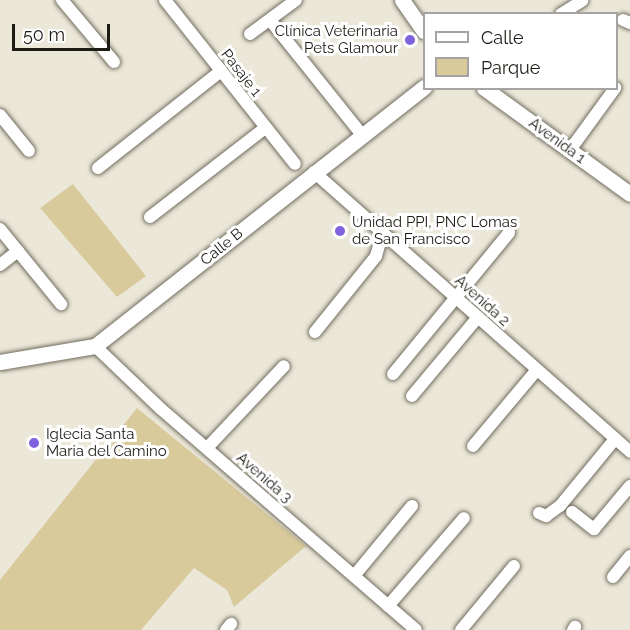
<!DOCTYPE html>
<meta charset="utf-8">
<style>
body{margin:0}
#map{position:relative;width:630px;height:630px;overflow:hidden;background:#ece8d9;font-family:Raleway,sans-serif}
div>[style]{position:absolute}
.green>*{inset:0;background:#d8ca9b}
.roads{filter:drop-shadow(0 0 2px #716d60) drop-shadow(0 0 2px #716d60)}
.minor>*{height:12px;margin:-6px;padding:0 6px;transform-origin:6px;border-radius:6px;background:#fff}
.tertiary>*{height:15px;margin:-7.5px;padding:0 7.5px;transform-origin:7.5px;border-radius:7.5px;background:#fff}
.dots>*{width:16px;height:16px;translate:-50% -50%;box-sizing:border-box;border:3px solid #fff;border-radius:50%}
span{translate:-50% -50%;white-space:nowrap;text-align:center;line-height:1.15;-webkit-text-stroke:6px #fff;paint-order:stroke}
.poi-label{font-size:15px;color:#1d1b16}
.right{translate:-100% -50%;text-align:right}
.left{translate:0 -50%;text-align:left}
.street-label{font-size:15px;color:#1d1b16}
.legend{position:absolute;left:423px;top:12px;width:195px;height:78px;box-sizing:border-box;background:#fff;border:2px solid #a5a4a2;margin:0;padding:8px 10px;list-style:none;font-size:18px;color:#1d1b16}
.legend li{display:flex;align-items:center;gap:12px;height:30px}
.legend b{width:30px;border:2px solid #a5a4a2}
.scale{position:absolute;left:12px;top:24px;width:98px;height:27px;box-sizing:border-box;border:3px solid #1d1b16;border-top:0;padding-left:8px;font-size:18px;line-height:21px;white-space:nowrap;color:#1d1b16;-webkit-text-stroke:4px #fff;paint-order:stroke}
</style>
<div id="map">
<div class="green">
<i style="clip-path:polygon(73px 184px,146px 276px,117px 297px,40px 208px)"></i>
<i style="clip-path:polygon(137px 408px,306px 546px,234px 607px,227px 590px,194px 568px,141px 630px,0 630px,0 580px)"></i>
</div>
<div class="roads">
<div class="minor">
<i style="left:62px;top:0;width:81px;rotate:50deg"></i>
<i style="left:165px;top:0;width:209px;rotate:51.6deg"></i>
<i style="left:561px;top:14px;width:25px;rotate:-32deg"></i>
<i style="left:270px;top:20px;width:147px;rotate:51.3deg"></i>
<i style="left:623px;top:20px;width:8px;rotate:23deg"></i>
<i style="left:250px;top:34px;width:57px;rotate:-36.5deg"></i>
<i style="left:0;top:115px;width:46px;rotate:51.1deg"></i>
<i style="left:570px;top:150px;width:77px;rotate:-54deg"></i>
<i style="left:98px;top:168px;width:157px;rotate:-38.3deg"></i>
<i style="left:314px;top:172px;width:422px;rotate:41.5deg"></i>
<i style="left:150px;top:217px;width:145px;rotate:-37.7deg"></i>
<i style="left:0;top:229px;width:97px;rotate:50.9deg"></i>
<i style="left:0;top:265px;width:23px;rotate:-38deg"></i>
<i style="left:315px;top:332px;width:97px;rotate:-51.2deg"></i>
<i style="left:376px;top:256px;width:25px;rotate:-74deg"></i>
<i style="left:95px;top:346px;width:91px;rotate:43.7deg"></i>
<i style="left:161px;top:409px;width:337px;rotate:40.9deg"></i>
<i style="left:393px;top:374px;width:183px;rotate:-50.6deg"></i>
<i style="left:412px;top:396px;width:103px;rotate:-50.1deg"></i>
<i style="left:473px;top:446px;width:98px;rotate:-50deg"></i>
<i style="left:207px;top:448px;width:112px;rotate:-46.8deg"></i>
<i style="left:572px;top:512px;width:28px;rotate:38deg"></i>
<i style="left:594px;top:529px;width:56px;rotate:-50.1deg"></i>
<i style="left:539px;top:513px;width:8px;rotate:23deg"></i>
<i style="left:546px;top:516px;width:17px;rotate:-36deg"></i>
<i style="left:560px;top:506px;width:87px;rotate:-50.6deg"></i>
<i style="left:354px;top:576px;width:91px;rotate:-50.4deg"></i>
<i style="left:613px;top:577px;width:27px;rotate:-51deg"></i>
<i style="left:388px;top:606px;width:116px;rotate:-49.2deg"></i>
<i style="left:226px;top:630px;width:8px;rotate:-50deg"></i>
<i style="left:461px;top:630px;width:83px;rotate:-50.4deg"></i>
<i style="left:573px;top:630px;width:4px;rotate:-56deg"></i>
</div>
<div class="tertiary">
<i style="left:402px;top:0;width:38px;rotate:55deg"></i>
<i style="left:484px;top:88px;width:180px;rotate:36deg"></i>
<i style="left:0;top:362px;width:96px;rotate:-9.6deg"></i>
<i style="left:95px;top:346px;width:419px;rotate:-38.2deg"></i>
</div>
</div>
<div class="dots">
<i style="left:410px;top:40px;background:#7f62dd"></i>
<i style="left:340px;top:231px;background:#7f62dd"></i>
<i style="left:34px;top:443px;background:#7f62dd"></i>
</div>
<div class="poi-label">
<span class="right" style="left:398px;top:40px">Clínica Veterinaria<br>Pets Glamour</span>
<span class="left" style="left:352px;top:231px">Unidad PPI, PNC Lomas<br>de San Francisco</span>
<span class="left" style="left:46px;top:443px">Iglecia Santa<br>Maria del Camino</span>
</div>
<div class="street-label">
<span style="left:241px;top:73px;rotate:52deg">Pasaje 1</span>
<span style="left:557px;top:141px;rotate:36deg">Avenida 1</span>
<span style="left:222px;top:247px;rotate:-39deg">Calle B</span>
<span style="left:482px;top:301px;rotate:42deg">Avenida 2</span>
<span style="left:264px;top:478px;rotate:41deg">Avenida 3</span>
</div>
<ul class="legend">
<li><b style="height:8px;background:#fff"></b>Calle</li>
<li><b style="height:16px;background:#d8ca9b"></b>Parque</li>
</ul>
<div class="scale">50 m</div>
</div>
